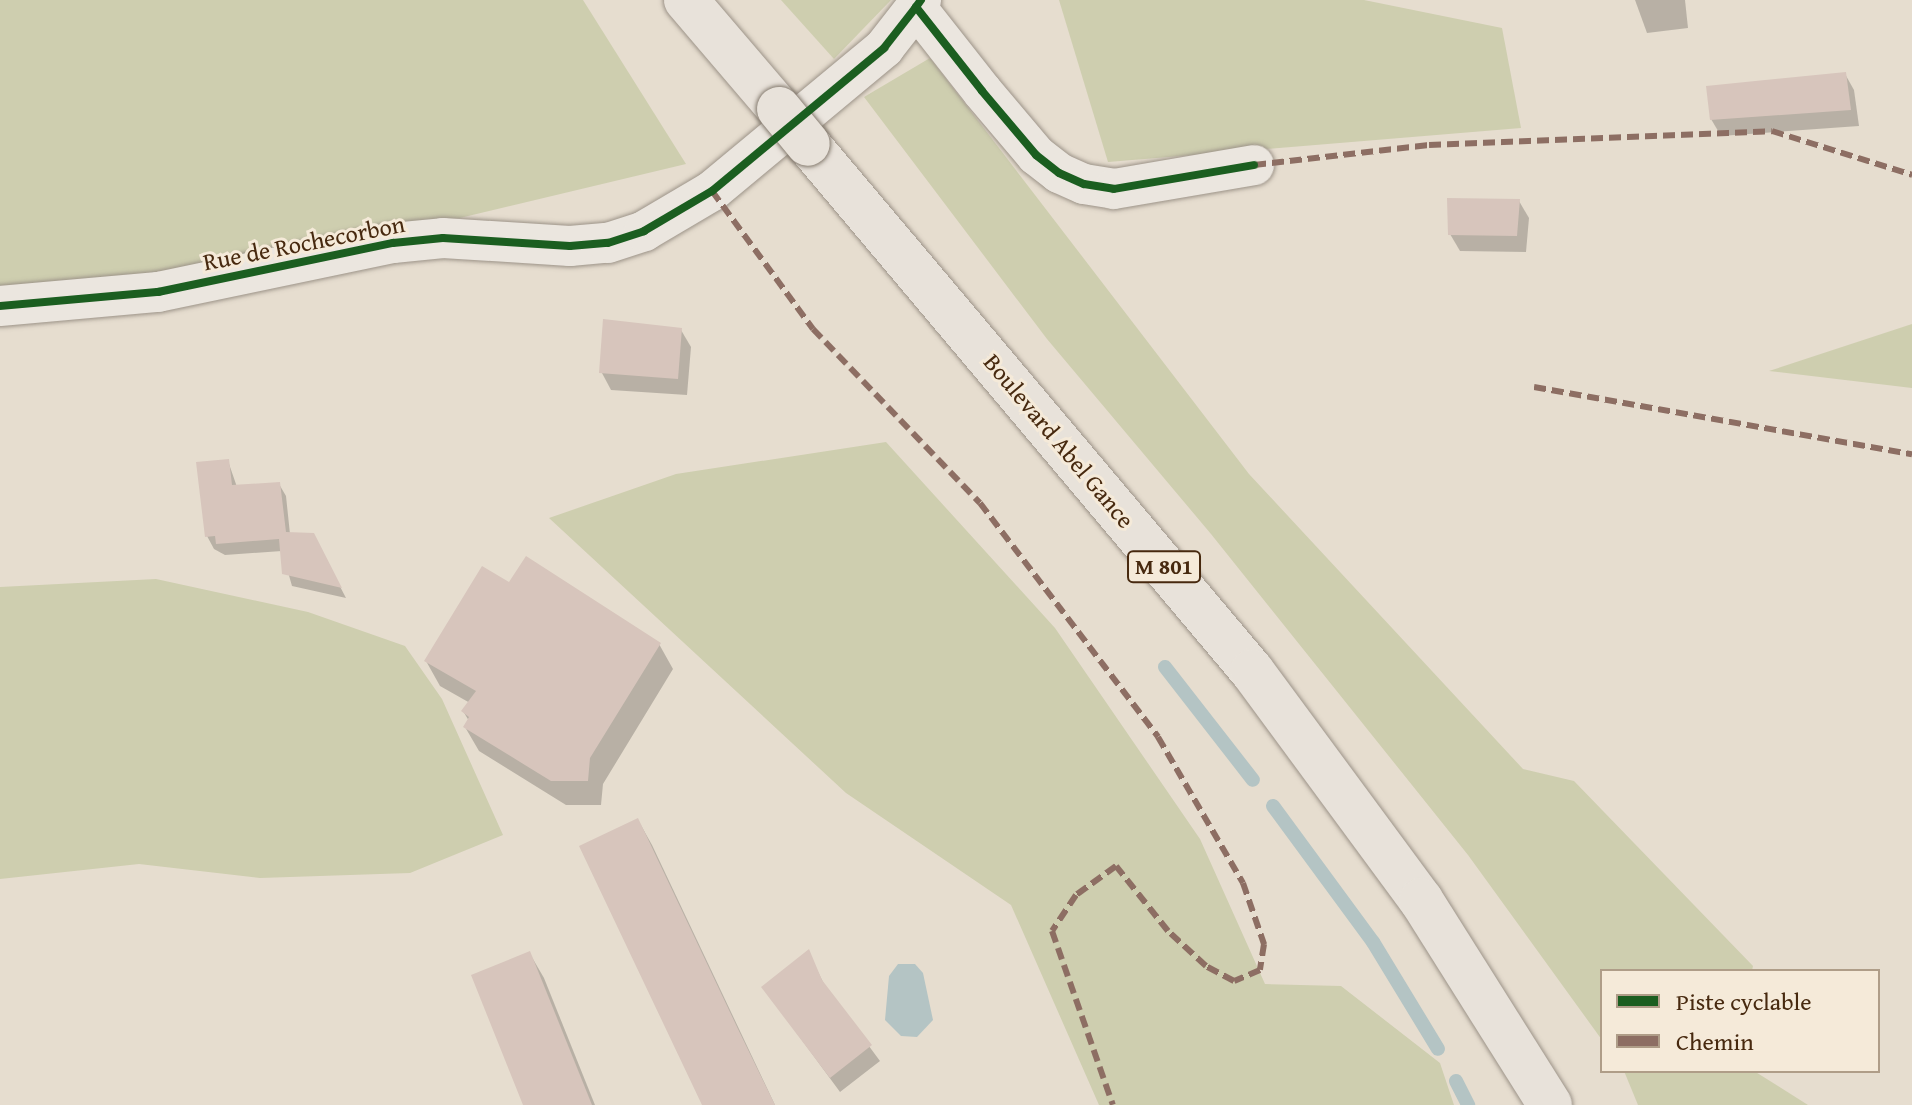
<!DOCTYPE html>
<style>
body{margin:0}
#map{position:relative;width:1912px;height:1105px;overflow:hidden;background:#e6ddcf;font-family:"Gentium Book Plus",serif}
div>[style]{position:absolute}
.green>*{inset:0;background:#ceceaf}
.water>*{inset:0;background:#b4c4c4}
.shadow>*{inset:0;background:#0003}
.stream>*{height:14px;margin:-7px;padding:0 7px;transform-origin:7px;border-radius:7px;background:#b4c4c4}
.building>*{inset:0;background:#d7c5bc}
.roads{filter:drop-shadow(0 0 2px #9c9388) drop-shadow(0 0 2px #9c9388)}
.street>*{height:40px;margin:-20px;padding:0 20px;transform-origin:20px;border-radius:20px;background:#ebe6df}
.primary>*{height:44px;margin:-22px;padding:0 22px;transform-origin:22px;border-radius:22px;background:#e8e2da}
.bridges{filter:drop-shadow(0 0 2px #857b6f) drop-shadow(0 0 2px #857b6f)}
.primary-bridge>*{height:44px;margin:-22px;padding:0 22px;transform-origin:22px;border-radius:22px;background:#e8e2da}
.quiet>*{height:6px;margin-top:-3px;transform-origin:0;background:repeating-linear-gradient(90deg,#8d6e63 0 12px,transparent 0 18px)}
.cycleway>*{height:8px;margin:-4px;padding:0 4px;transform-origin:4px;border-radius:4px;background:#1b5e20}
span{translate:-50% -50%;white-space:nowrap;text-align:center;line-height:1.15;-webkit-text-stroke:6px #f5ead9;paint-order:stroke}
.shield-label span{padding:2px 6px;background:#f5ead9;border:2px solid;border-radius:6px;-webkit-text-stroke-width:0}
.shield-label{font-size:22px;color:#47290f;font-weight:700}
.street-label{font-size:24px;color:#47290f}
.legend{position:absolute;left:1600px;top:969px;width:280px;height:104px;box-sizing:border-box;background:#f5ead9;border:2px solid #af9d88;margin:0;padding:10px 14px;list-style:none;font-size:24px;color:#47290f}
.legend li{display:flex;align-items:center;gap:16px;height:40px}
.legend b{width:40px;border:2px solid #af9d88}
</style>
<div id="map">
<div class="green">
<i style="clip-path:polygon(0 0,583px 0,686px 164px,221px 275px,0 297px)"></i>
<i style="clip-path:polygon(781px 0,891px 0,834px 59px)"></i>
<i style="clip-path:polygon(1059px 0,1364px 0,1502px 28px,1521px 128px,1108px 162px)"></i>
<i style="clip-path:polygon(930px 58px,1249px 474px,1523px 769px,1574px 781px,1753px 966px,1752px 971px,1602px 971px,1602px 1040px,1468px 855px,1211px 534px,1047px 339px,864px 97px)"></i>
<i style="clip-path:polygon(1912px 324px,1912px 388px,1769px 371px)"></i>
<i style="clip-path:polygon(886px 442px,1055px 628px,1200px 839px,1265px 984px,1341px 986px,1440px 1063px,1454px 1105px,1099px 1105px,1011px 905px,846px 793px,549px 518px,676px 474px)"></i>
<i style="clip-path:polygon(156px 579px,308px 612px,405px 646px,442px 699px,503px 835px,410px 873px,260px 878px,139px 864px,0 879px,0 587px)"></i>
<i style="clip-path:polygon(1624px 1071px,1754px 1071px,1808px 1105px,1638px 1105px)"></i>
</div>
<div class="water">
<i style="clip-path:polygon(898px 964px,915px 964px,923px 973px,933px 1020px,917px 1037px,901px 1036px,885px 1020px,889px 976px)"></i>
</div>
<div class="shadow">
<i style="clip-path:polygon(1635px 0,1685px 0,1688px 28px,1647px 33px)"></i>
<i style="clip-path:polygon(1845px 74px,1854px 90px,1859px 126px,1721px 136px,1711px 119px)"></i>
<i style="clip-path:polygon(1519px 201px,1529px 218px,1526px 252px,1460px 251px,1450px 234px)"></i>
<i style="clip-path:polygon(681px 330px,691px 347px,687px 395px,611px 390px,602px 373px)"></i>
<i style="clip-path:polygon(228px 461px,237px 487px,279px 484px,286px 496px,290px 534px,320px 548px,346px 598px,292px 586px,282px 551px,225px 555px,214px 549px,207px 536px)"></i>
<i style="clip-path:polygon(510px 585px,659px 644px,673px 669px,603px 784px,601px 805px,566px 805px,479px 751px,465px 727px,469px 721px,463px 711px,470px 703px,440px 686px,426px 661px)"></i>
<i style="clip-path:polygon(638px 820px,652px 845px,775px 1105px,704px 1105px)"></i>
<i style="clip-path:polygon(808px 952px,826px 988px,880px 1061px,840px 1092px,763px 987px)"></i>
<i style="clip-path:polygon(530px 954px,544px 978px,595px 1105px,525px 1105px)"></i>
</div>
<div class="stream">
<i style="left:1165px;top:667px;width:143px;rotate:52.1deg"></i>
<i style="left:1273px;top:806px;width:169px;rotate:53.7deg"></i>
<i style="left:1373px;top:942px;width:125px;rotate:58.7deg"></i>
<i style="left:1456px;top:1081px;width:27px;rotate:63deg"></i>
</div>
<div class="building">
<i style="clip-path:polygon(1846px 72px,1851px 110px,1710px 120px,1706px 86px)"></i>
<i style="clip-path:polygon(1447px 198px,1520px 199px,1517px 236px,1448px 235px)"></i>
<i style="clip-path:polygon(603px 319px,682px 328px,678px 379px,599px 373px)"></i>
<i style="clip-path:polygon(229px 459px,232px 485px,280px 482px,286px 532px,314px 533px,342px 588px,282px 574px,279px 539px,216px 544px,215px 536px,205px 537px,196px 462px)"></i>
<i style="clip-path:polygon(526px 556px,661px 643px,590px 758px,588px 781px,551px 781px,463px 727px,469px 717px,461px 711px,476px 691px,424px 661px,482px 566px,509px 582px)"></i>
<i style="clip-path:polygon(638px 818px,738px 1029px,775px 1105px,702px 1105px,579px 846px)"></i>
<i style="clip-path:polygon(809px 949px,822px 980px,872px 1045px,830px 1078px,761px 987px)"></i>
<i style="clip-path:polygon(530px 951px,592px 1105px,523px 1105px,471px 975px)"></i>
</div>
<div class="roads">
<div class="street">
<i style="left:921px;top:0;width:9px;rotate:126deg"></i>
<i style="left:916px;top:7px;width:107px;rotate:51.8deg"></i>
<i style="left:982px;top:91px;width:84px;rotate:49.8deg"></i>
<i style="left:1036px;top:155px;width:29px;rotate:38deg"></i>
<i style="left:1059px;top:173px;width:27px;rotate:24deg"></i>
<i style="left:1084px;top:184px;width:30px;rotate:9deg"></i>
<i style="left:1114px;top:189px;width:142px;rotate:-9.7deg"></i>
<i style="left:0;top:306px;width:159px;rotate:-5.1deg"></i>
<i style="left:158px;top:292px;width:240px;rotate:-11.8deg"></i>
<i style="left:393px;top:243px;width:50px;rotate:-5.7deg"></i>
<i style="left:443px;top:238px;width:127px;rotate:3.6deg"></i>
<i style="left:570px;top:246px;width:38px;rotate:-5deg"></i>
<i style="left:608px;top:243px;width:38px;rotate:-18deg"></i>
<i style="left:644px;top:231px;width:79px;rotate:-30.5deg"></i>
<i style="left:712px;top:191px;width:224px;rotate:-39.7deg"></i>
<i style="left:884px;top:48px;width:52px;rotate:-52deg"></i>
</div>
<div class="primary">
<i style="left:686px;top:0;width:143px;rotate:49.5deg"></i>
<i style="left:808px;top:144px;width:689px;rotate:49.89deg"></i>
<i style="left:1252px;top:671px;width:285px;rotate:53.6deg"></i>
<i style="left:1421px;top:900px;width:242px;rotate:57.8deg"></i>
</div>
</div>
<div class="bridges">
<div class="primary-bridge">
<i style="left:779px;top:109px;width:45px;rotate:50.4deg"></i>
</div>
</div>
<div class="quiet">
<i style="left:1254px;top:165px;width:176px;rotate:-6.5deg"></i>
<i style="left:1429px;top:145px;width:343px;rotate:-2.3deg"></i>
<i style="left:1772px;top:131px;width:147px;rotate:17.4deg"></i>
<i style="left:712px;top:191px;width:171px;rotate:53.8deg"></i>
<i style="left:813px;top:329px;width:241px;rotate:46.2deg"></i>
<i style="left:980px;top:503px;width:294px;rotate:52.7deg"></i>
<i style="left:1158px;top:737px;width:169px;rotate:59.8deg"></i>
<i style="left:1243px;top:883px;width:65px;rotate:71deg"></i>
<i style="left:1264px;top:944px;width:26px;rotate:99deg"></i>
<i style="left:1260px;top:970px;width:28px;rotate:157deg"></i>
<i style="left:1234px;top:981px;width:32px;rotate:-152deg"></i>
<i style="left:1206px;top:966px;width:52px;rotate:-137.4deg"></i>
<i style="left:1168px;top:931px;width:83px;rotate:-128.7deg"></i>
<i style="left:1116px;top:866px;width:49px;rotate:144.1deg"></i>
<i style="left:1076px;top:895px;width:43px;rotate:123.7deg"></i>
<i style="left:1052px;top:931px;width:184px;rotate:70.7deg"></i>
<i style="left:1534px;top:387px;width:384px;rotate:10.1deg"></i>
</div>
<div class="cycleway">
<i style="left:921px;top:0;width:9px;rotate:126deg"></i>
<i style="left:916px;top:7px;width:107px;rotate:51.8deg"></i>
<i style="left:982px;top:91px;width:84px;rotate:49.8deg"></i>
<i style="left:1036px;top:155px;width:29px;rotate:38deg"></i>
<i style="left:1059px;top:173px;width:27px;rotate:24deg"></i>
<i style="left:1084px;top:184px;width:30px;rotate:9deg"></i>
<i style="left:1114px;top:189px;width:142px;rotate:-9.7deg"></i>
<i style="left:0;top:306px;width:159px;rotate:-5.1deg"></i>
<i style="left:158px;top:292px;width:240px;rotate:-11.8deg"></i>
<i style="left:393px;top:243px;width:50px;rotate:-5.7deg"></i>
<i style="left:443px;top:238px;width:127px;rotate:3.6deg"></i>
<i style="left:570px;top:246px;width:38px;rotate:-5deg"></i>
<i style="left:608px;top:243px;width:38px;rotate:-18deg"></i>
<i style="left:644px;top:231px;width:79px;rotate:-30.5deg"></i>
<i style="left:712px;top:191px;width:224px;rotate:-39.7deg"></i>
<i style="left:884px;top:48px;width:52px;rotate:-52deg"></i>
</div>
<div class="shield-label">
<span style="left:1164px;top:567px">M 801</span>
</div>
<div class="street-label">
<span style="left:304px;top:243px;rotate:-11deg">Rue de Rochecorbon</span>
<span style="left:1059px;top:441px;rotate:50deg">Boulevard Abel Gance</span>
</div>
<ul class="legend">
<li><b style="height:10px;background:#1b5e20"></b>Piste cyclable</li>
<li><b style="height:10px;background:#8d6e63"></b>Chemin</li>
</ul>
</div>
